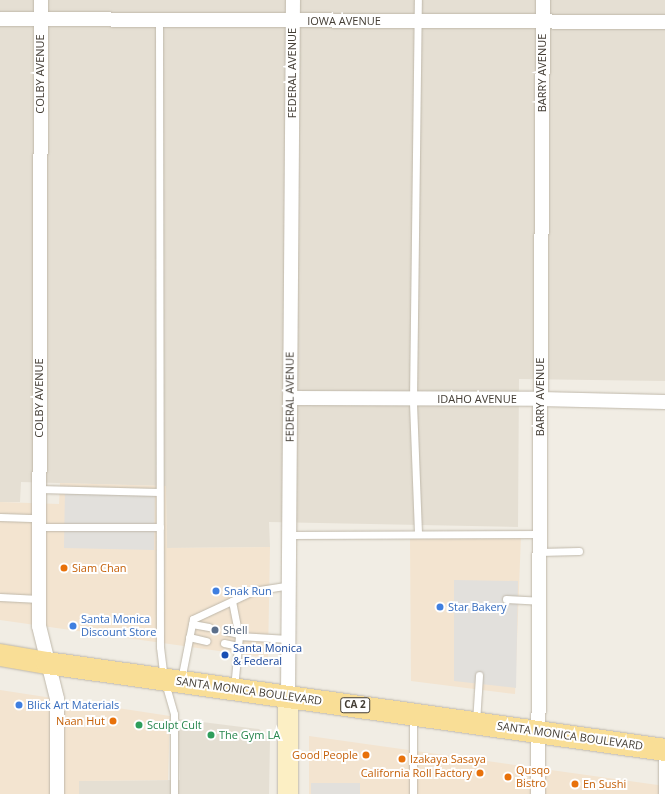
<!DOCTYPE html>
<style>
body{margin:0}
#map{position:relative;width:665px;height:794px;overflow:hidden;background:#f1ede4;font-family:"Open Sans",sans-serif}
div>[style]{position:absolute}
.residential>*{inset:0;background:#e5dfd3}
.commercial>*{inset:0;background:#f3e4d0}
.parking>*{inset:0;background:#e2e0dc}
.roads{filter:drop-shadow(0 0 1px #bfb8aa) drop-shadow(0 0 1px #bfb8aa)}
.lane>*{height:7px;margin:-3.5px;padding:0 3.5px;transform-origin:3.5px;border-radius:3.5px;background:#fff}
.street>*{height:14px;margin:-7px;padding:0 7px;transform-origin:7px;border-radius:7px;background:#fff}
.secondary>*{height:20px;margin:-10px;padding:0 10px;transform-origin:10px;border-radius:10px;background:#fcefc4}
.primary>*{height:22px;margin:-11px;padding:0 11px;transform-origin:11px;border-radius:11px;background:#f9de96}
.dots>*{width:11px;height:11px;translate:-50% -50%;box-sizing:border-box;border:2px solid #fff;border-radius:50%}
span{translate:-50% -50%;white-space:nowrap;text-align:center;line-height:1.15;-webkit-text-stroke:4px #fff;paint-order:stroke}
.shield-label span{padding:1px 3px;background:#fff;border:1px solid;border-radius:3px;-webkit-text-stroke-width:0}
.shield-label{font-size:10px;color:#433d34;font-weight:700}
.street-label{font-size:11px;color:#433d34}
.food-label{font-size:11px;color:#c56008}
.left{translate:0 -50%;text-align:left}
.right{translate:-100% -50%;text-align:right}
.shop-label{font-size:11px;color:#366cbe}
.service-label{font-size:11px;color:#4e5e75}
.transit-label{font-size:11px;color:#164399}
.leisure-label{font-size:11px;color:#27864d}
</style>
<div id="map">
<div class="residential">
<i style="clip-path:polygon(0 0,665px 0,665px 381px,519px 379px,518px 527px,269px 522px,270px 547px,167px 548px,166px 486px,21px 482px,20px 502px,0 502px)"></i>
<i style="clip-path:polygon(178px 719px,259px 729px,270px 739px,269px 794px,79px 794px,78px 781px,180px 780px)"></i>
</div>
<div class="commercial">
<i style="clip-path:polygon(60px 483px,166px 486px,167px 548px,270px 547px,268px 658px,0 620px,0 502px,59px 504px)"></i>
<i style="clip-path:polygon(521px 535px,515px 694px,411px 681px,410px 536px)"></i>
<i style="clip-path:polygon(0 690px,170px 716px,168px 780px,79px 781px,79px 794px,0 794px)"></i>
<i style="clip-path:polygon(309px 736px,665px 786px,665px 794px,309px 794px)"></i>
</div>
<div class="parking">
<i style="clip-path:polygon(65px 489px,155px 490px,154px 550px,64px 548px)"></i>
<i style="clip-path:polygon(454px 580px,518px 581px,516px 688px,454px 681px)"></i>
<i style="clip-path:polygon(311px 783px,360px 783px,360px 794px,311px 794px)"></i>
</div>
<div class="roads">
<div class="lane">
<i style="left:159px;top:20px;width:627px;rotate:89.91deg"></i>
<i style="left:160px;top:647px;width:32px;rotate:83deg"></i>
<i style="left:164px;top:679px;width:36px;rotate:74deg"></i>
<i style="left:174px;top:714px;width:80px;rotate:90deg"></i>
<i style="left:38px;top:489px;width:121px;rotate:1.4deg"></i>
<i style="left:0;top:517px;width:38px;rotate:2deg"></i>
<i style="left:38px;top:527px;width:122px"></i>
<i style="left:418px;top:533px;width:133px;rotate:-92.2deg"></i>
<i style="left:413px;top:400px;width:400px;rotate:-89.3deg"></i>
<i style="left:289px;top:535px;width:251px;rotate:-0.2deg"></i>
<i style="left:539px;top:552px;width:40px;rotate:-1.4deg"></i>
<i style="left:0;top:597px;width:39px;rotate:3deg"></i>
<i style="left:506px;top:599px;width:33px;rotate:3deg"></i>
<i style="left:232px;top:601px;width:36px;rotate:79deg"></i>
<i style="left:192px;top:624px;width:17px;rotate:10deg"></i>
<i style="left:226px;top:631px;width:12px;rotate:14deg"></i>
<i style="left:189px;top:637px;width:18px;rotate:13deg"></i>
<i style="left:224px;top:643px;width:14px;rotate:12deg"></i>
<i style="left:181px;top:680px;width:62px;rotate:-78.9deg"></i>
<i style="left:193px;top:619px;width:66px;rotate:-25deg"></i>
<i style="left:253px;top:591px;width:36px;rotate:-9deg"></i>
<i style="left:234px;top:688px;width:52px;rotate:-84.5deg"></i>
<i style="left:239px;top:636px;width:49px;rotate:3.5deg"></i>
<i style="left:413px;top:716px;width:78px;rotate:90deg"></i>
<i style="left:476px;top:722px;width:47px;rotate:-86.3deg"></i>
<i style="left:662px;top:752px;width:42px;rotate:90deg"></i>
</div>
<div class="street">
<i style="left:41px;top:0;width:626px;rotate:90.18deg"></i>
<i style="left:39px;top:626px;width:75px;rotate:76.1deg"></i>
<i style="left:57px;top:699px;width:95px;rotate:90deg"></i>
<i style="left:0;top:19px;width:665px;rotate:0.26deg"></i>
<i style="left:290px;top:398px;width:250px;rotate:0.2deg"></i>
<i style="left:540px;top:399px;width:125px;rotate:1.4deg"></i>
<i style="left:288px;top:696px;width:696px;rotate:-89.59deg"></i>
<i style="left:538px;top:794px;width:794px;rotate:-89.64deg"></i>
</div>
<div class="secondary">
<i style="left:288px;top:794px;width:98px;rotate:-90deg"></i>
</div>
<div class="primary">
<i style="left:0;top:655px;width:48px;rotate:9.7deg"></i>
<i style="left:47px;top:663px;width:624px;rotate:8.01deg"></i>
</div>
</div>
<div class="dots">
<i style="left:64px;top:568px;background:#e8710a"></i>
<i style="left:216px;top:591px;background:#3f7fe0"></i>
<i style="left:440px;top:607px;background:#3f7fe0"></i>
<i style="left:73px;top:626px;background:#3f7fe0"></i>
<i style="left:215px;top:630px;background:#5c6f8a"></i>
<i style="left:225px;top:655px;background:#1a4fb4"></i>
<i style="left:19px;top:705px;background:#3f7fe0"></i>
<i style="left:113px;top:721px;background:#e8710a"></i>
<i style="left:139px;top:725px;background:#2e9e5b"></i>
<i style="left:211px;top:735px;background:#2e9e5b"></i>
<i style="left:366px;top:755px;background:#e8710a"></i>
<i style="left:402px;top:759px;background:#e8710a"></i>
<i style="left:480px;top:773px;background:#e8710a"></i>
<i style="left:508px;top:777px;background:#e8710a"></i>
<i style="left:575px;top:784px;background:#e8710a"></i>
</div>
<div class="shield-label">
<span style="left:355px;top:705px">CA 2</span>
</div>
<div class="street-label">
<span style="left:344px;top:21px">IOWA AVENUE</span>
<span style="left:292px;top:73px;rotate:-90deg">FEDERAL AVENUE</span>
<span style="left:542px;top:73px;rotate:-90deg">BARRY AVENUE</span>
<span style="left:40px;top:74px;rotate:-90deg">COLBY AVENUE</span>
<span style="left:290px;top:397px;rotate:-90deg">FEDERAL AVENUE</span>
<span style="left:540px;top:397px;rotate:-90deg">BARRY AVENUE</span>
<span style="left:39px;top:398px;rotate:-90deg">COLBY AVENUE</span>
<span style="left:477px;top:399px">IDAHO AVENUE</span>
<span style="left:249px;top:691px;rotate:8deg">SANTA MONICA BOULEVARD</span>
<span style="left:570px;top:736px;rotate:8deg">SANTA MONICA BOULEVARD</span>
</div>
<div class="food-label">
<span class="left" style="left:72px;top:568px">Siam Chan</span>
<span class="right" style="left:105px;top:721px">Naan Hut</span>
<span class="right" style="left:358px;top:755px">Good People</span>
<span class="left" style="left:410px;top:759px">Izakaya Sasaya</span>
<span class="left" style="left:516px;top:777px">Qusqo<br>Bistro</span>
<span class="right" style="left:472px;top:773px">California Roll Factory</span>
<span class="left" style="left:583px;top:784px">En Sushi</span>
</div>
<div class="shop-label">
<span class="left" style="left:224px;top:591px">Snak Run</span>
<span class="left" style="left:448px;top:607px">Star Bakery</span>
<span class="left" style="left:81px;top:626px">Santa Monica<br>Discount Store</span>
<span class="left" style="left:27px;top:705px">Blick Art Materials</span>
</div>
<div class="service-label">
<span class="left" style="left:223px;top:630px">Shell</span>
</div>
<div class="transit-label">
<span class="left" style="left:233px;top:655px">Santa Monica<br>&amp; Federal</span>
</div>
<div class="leisure-label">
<span class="left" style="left:147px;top:725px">Sculpt Cult</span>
<span class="left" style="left:219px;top:735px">The Gym LA</span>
</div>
</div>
